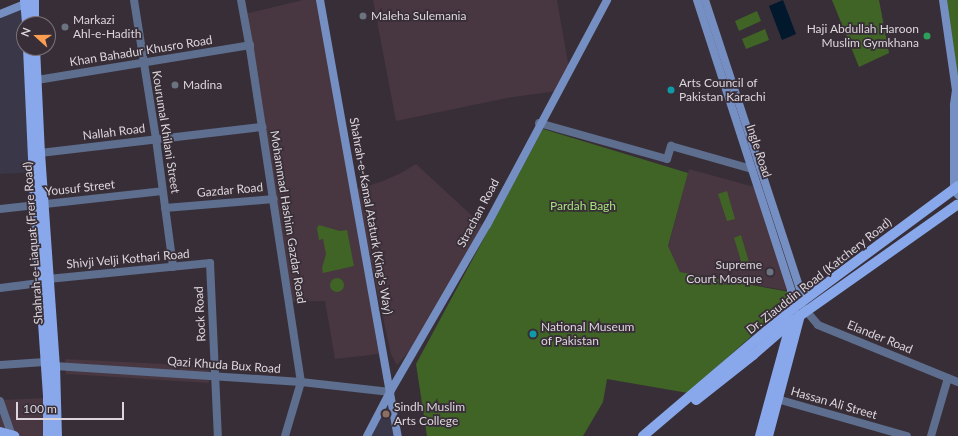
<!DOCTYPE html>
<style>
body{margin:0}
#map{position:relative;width:958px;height:436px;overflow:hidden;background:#382e37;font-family:Lato,sans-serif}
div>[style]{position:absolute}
.commercial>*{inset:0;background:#483640}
.education>*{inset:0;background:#3a3748}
.green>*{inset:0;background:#3f6425}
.round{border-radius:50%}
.water>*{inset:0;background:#02182c}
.street>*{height:8px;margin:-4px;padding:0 4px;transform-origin:4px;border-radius:4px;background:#5e6e8e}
.secondary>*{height:8px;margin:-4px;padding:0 4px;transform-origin:4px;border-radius:4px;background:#768fc3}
.primary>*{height:10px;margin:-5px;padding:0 5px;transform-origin:5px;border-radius:5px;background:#88a8eb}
.dots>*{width:11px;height:11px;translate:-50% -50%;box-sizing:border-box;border:2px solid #382e37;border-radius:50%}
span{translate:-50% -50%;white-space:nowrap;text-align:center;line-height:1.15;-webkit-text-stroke:3.5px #382e37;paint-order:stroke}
.poi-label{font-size:12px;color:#dcd6dc}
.left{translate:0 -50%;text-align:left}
.right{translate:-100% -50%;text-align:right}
.street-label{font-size:12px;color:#dcd6dc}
.park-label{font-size:12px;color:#a3e379}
.north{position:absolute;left:16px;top:16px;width:40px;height:40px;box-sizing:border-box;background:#382e37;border:1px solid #7a7179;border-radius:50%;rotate:291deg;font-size:11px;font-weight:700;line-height:16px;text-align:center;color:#dcd6dc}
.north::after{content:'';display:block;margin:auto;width:14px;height:18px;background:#fb9e51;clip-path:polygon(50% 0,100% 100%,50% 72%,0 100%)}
.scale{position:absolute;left:16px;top:402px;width:108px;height:18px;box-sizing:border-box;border:2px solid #dcd6dc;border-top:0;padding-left:5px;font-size:12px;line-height:14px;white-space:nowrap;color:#dcd6dc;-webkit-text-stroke:3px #382e37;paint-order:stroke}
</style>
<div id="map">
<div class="commercial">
<i style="clip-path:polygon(303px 0,320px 0,379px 354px,335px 359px,325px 301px,289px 302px,244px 14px)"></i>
<i style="clip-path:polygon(373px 0,557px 0,569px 69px,557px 91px,507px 98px,396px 121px)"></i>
<i style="clip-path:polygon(416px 164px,482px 225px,412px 348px,397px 365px,391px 354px,355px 190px,383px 181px,403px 172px)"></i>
<i style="clip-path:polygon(689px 169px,758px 188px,795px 292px,680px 272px,668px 247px)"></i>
<i style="clip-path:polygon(65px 359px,204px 366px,209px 361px,209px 383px,68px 374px,66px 375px)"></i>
<i style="clip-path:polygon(48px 398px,48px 436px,11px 436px,0 433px,0 400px)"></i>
</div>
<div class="education">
<i style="clip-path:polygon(25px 4px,24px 48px,34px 172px,0 174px,0 14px)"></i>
<i style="clip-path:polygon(390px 392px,398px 436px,367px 436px)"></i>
</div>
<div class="green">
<i style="clip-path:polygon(832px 0,879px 0,889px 53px,859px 67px)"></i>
<i style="clip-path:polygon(944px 0,958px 0,958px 93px)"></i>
<i style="clip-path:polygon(757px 11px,761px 21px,739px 31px,735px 21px)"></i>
<i style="clip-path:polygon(765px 29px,769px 40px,746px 49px,742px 39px)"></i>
<i style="clip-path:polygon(543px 129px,688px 173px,668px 246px,680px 272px,790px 292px,787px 304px,688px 393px,607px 379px,603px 402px,583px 436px,427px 436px,416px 364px)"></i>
<i style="clip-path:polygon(727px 191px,735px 219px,727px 221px,718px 194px)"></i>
<i style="clip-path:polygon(319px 225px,340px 231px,347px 230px,354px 266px,323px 273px,322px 268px,326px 254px,323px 239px,319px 240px,317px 228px)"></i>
<i style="clip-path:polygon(741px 235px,749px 262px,742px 264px,734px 238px)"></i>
<i class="round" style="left:330px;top:278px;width:14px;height:14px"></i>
</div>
<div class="water">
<i style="clip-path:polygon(783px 0,796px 34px,782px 40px,769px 6px)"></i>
</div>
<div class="street">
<i style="left:134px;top:0;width:141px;rotate:81deg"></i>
<i style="left:156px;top:139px;width:129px;rotate:82.4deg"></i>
<i style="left:241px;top:0;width:50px;rotate:79.6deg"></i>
<i style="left:250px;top:49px;width:337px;rotate:81.3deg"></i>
<i style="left:301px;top:382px;width:56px;rotate:106.5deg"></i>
<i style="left:37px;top:80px;width:216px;rotate:-9.3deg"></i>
<i style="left:539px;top:123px;width:133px;rotate:15.7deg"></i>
<i style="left:667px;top:159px;width:14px;rotate:-73deg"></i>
<i style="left:671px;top:146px;width:84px;rotate:15.9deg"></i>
<i style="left:40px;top:153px;width:224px;rotate:-6.7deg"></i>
<i style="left:165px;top:208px;width:109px;rotate:-4.7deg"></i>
<i style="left:0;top:209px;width:163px;rotate:-6.3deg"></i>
<i style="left:48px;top:279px;width:163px;rotate:-5.6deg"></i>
<i style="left:210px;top:263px;width:173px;rotate:87.4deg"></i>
<i style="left:0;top:288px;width:40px;rotate:-7.1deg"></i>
<i style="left:803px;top:307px;width:23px;rotate:50deg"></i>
<i style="left:818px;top:325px;width:151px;rotate:22.2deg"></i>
<i style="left:0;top:365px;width:45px;rotate:-3.8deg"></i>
<i style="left:55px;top:366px;width:247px;rotate:3.7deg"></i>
<i style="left:301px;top:382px;width:90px;rotate:6.4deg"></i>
<i style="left:777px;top:399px;width:135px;rotate:15.9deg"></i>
<i style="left:0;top:401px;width:37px;rotate:71deg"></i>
<i style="left:931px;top:436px;width:60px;rotate:-73.7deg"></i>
</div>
<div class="secondary">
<i style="left:320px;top:0;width:443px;rotate:79.9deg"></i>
<i style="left:697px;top:0;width:305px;rotate:72deg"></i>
<i style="left:791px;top:290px;width:19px;rotate:87deg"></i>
<i style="left:705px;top:0;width:307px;rotate:71.8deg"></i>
<i style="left:801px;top:292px;width:11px;rotate:95deg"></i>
<i style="left:943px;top:0;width:91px;rotate:81.8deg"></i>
<i style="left:956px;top:90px;width:15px;rotate:98deg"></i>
<i style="left:954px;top:105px;width:84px;rotate:90deg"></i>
<i style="left:954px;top:189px;width:7px;rotate:56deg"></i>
<i style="left:0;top:14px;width:32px;rotate:-22deg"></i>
<i style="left:367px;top:436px;width:50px;rotate:-62.4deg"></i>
<i style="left:390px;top:392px;width:193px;rotate:-59.9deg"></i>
<i style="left:487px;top:225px;width:255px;rotate:-61.9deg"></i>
</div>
<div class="primary">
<i style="left:25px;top:0;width:24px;rotate:85deg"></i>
<i style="left:34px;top:0;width:24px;rotate:90deg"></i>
<i style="left:28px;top:48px;width:157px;rotate:87.4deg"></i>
<i style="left:35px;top:205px;width:193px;rotate:86.1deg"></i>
<i style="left:48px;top:398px;width:38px;rotate:90deg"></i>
<i style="left:35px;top:48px;width:105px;rotate:87.3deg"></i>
<i style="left:40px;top:153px;width:214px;rotate:86deg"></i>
<i style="left:55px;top:366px;width:70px;rotate:88.4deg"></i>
<i style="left:696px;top:400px;width:73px;rotate:-38.3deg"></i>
<i style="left:753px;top:355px;width:50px;rotate:-41deg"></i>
<i style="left:791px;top:322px;width:204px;rotate:-35.2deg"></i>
<i style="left:0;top:432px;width:15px;rotate:16deg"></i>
<i style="left:643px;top:436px;width:196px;rotate:-40.4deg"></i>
<i style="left:792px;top:309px;width:207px;rotate:-36.5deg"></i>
<i style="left:760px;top:436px;width:114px;rotate:-74.7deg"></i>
<i style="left:768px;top:436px;width:125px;rotate:-75.2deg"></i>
</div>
<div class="dots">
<i style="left:363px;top:16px;background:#6b7280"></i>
<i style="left:65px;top:27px;background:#6b7280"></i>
<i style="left:927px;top:36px;background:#2e9e5b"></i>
<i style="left:175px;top:85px;background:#6b7280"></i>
<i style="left:671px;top:90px;background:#0f9aa8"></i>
<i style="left:770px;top:272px;background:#6b7280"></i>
<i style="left:533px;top:334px;background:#0f9aa8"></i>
<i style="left:386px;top:414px;background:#8d6e63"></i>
</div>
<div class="poi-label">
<span class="left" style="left:371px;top:16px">Maleha Sulemania</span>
<span class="left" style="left:73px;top:27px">Markazi<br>Ahl-e-Hadith</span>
<span class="right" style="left:919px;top:36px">Haji Abdullah Haroon<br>Muslim Gymkhana</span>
<span class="left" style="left:679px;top:90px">Arts Council of<br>Pakistan Karachi</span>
<span class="left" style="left:183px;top:85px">Madina</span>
<span class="right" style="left:762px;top:272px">Supreme<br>Court Mosque</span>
<span class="left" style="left:541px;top:334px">National Museum<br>of Pakistan</span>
<span class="left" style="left:394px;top:414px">Sindh Muslim<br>Arts College</span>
</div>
<div class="street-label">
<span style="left:141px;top:51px;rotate:-9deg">Khan Bahadur Khusro Road</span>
<span style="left:114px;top:132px;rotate:-7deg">Nallah Road</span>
<span style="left:166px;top:132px;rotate:81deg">Kourumal Khilani Street</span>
<span style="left:759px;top:151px;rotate:72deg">Ingle Road</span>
<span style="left:80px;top:188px;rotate:-6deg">Yousuf Street</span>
<span style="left:230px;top:190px;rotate:-5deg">Gazdar Road</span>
<span style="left:478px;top:213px;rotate:-62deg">Strachan Road</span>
<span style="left:371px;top:216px;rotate:80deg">Shahrah-e-Kamal Ataturk (King's Way)</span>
<span style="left:288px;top:217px;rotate:81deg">Mohammad Hashim Gazdar Road</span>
<span style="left:33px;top:243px;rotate:-94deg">Shahrah-e-Liaquat (Frere Road)</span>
<span style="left:128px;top:259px;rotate:-5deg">Shivji Velji Kothari Road</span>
<span style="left:819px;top:276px;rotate:-38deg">Dr. Ziauddin Road (Katchery Road)</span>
<span style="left:200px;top:314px;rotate:-93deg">Rock Road</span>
<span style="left:880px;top:337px;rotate:22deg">Elander Road</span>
<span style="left:224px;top:365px;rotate:4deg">Qazi Khuda Bux Road</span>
<span style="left:834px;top:403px;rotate:16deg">Hassan Ali Street</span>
</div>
<div class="park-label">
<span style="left:583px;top:206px">Pardah Bagh</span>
</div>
<div class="north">N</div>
<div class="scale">100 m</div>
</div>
